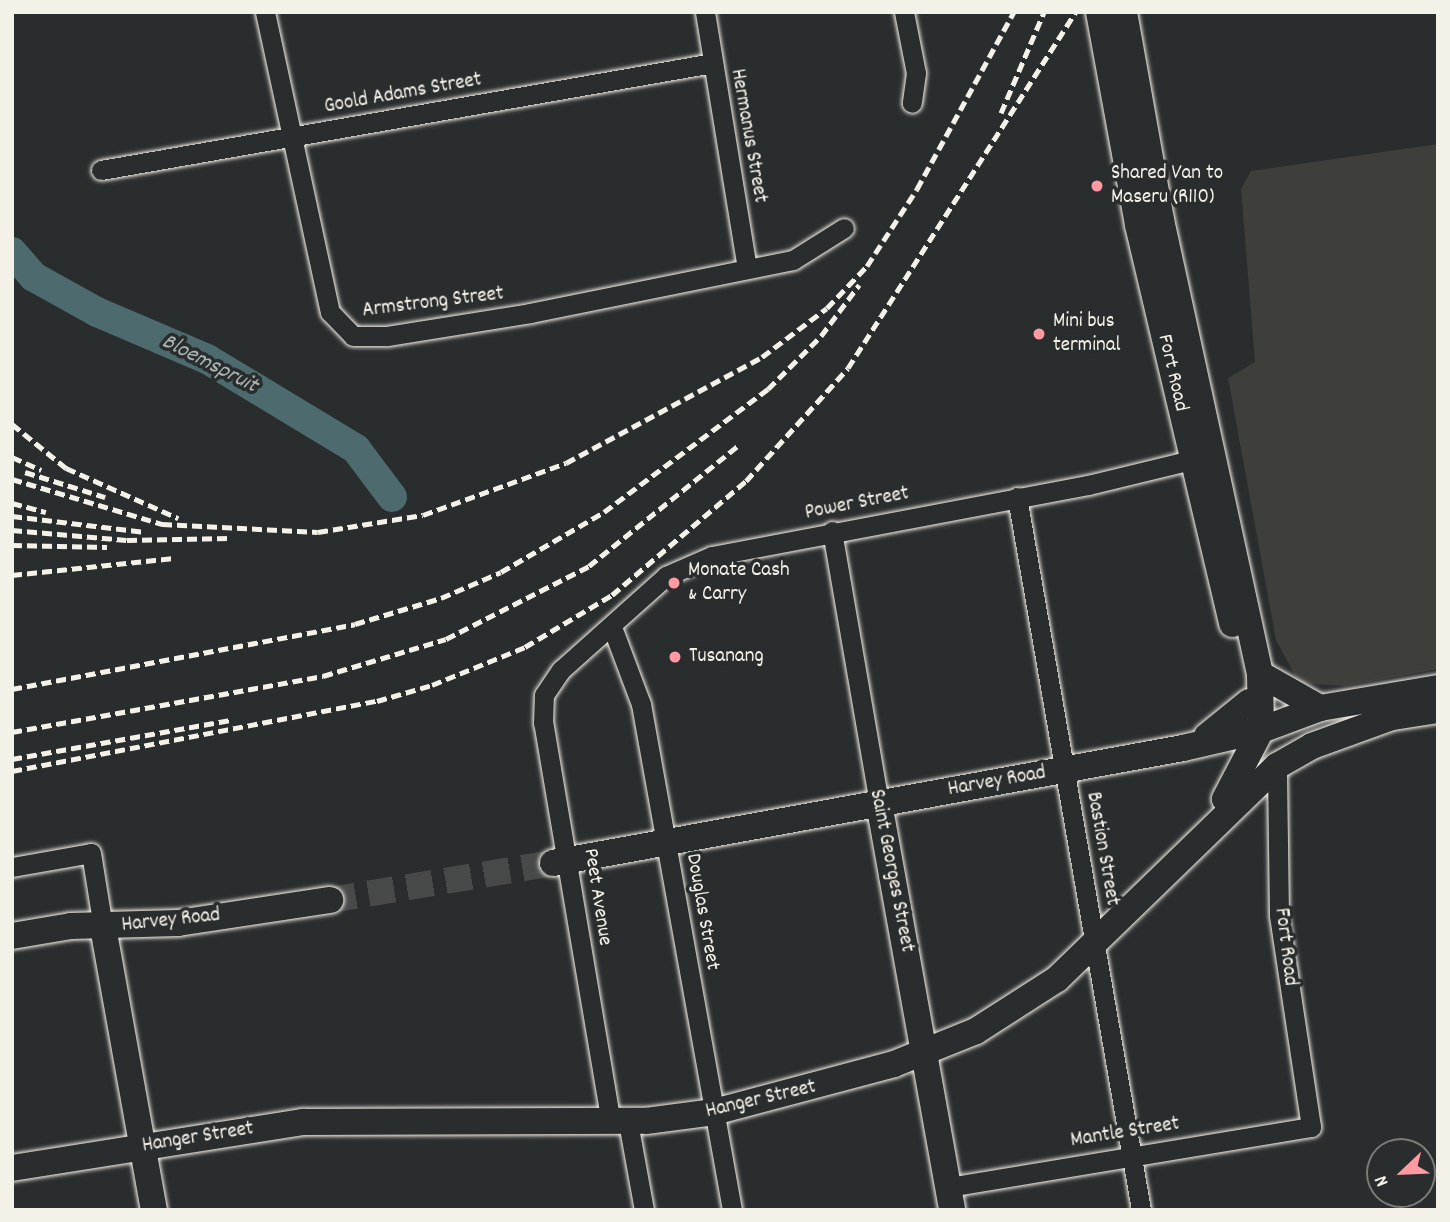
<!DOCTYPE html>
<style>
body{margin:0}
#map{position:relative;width:1450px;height:1222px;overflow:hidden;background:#2a2d2e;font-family:Dekko,sans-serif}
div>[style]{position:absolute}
.built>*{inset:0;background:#3e3e3a}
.river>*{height:30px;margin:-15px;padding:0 15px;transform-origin:15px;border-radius:15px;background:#4d6b6f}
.secondary-tunnel>*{height:26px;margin-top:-13px;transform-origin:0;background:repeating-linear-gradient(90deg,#484a4a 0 26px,transparent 0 39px)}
.roads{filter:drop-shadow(0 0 2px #f4f1e8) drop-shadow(0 0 2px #f4f1e8)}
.street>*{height:19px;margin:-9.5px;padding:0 9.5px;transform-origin:9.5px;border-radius:9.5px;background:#2a2d2e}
.secondary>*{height:26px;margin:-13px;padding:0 13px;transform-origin:13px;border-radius:13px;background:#2a2d2e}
.rail>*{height:5px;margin-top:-2.5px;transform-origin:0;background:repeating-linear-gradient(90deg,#f4f1e8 0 10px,transparent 0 15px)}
.dots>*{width:19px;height:19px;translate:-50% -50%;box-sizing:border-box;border:4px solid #2a2d2e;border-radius:50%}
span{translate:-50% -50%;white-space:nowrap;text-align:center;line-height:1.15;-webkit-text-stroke:7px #2a2d2e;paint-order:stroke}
.street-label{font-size:21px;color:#f4f1e8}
.poi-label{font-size:21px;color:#f4f1e8}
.left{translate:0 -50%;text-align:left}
.water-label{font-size:23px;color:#a9b5b2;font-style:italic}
.frame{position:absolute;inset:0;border:14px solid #f4f1e8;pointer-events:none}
.north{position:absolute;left:1366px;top:1138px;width:70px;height:70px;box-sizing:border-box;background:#2a2d2e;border:2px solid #7b7b78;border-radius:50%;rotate:247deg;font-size:19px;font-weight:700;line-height:28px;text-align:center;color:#f4f1e8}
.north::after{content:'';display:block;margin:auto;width:24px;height:32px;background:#ff9aa2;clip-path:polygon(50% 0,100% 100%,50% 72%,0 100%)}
</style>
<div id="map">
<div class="built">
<i style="clip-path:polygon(1438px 144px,1438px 669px,1344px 686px,1299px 683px,1276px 640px,1228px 378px,1255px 362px,1241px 189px,1251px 171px)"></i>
</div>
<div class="river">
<i style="left:12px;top:252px;width:33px;rotate:49deg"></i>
<i style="left:34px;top:277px;width:72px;rotate:29.1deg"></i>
<i style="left:97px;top:312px;width:120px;rotate:23.1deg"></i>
<i style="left:207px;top:359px;width:174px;rotate:31.1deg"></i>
<i style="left:356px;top:449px;width:60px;rotate:53.1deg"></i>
</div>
<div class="secondary-tunnel">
<i style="left:330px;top:900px;width:226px;rotate:-9.4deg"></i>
</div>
<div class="roads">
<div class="street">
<i style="left:265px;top:12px;width:307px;rotate:77.8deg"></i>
<i style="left:330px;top:312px;width:33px;rotate:46deg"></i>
<i style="left:353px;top:336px;width:34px"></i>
<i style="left:387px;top:336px;width:145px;rotate:-9.1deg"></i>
<i style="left:530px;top:313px;width:268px;rotate:-11.4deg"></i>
<i style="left:793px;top:260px;width:60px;rotate:-32.1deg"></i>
<i style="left:705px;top:12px;width:259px;rotate:80.7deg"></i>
<i style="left:904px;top:12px;width:62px;rotate:78.9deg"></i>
<i style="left:916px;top:73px;width:30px;rotate:98deg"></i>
<i style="left:101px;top:170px;width:621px;rotate:-9.92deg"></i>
<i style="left:1017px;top:497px;width:724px;rotate:80.13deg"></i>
<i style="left:832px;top:531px;width:276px;rotate:80.2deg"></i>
<i style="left:612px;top:627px;width:82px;rotate:69.4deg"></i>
<i style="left:641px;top:704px;width:514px;rotate:79.8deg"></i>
<i style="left:12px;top:867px;width:80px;rotate:-10deg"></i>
<i style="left:91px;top:853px;width:75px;rotate:80.8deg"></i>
<i style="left:628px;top:1122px;width:89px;rotate:79.7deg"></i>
<i style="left:611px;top:1123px;width:406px;rotate:-99.6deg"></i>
<i style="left:543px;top:723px;width:28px;rotate:-88deg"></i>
<i style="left:544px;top:695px;width:30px;rotate:-56deg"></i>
<i style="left:561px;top:670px;width:141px;rotate:-41.8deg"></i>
<i style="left:666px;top:576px;width:50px;rotate:-23.5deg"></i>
<i style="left:712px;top:556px;width:383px;rotate:-10.7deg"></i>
<i style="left:1088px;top:485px;width:119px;rotate:-13.6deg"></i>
<i style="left:948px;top:1187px;width:368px;rotate:-9.4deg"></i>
<i style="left:1311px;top:1127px;width:214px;rotate:-98.6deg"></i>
<i style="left:1279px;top:915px;width:149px;rotate:-90.8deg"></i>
</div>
<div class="secondary">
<i style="left:1099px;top:12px;width:217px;rotate:79.6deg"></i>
<i style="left:1138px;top:225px;width:410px;rotate:76.7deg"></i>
<i style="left:1124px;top:12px;width:211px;rotate:79.9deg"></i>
<i style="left:1161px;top:220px;width:465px;rotate:77.7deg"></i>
<i style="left:1260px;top:674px;width:56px;rotate:89deg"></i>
<i style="left:1261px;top:730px;width:78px;rotate:117.6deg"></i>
<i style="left:1260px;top:674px;width:69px;rotate:29.5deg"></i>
<i style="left:1374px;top:720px;width:65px;rotate:-8.9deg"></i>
<i style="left:1207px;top:736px;width:54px;rotate:-39deg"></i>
<i style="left:879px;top:803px;width:413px;rotate:79.8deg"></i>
<i style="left:553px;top:863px;width:640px;rotate:-10.34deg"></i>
<i style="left:1183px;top:748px;width:80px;rotate:-13deg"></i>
<i style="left:1261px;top:730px;width:63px;rotate:-20.4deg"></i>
<i style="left:1320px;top:708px;width:120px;rotate:-9.6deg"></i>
<i style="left:103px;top:927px;width:288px;rotate:79.8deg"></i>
<i style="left:12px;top:936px;width:60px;rotate:-9.6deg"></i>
<i style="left:71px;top:926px;width:107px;rotate:-1.6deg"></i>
<i style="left:178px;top:923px;width:154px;rotate:-8.6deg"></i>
<i style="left:12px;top:1168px;width:295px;rotate:-9deg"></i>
<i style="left:303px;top:1122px;width:343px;rotate:-0.2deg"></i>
<i style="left:646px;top:1121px;width:69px;rotate:-7.5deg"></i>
<i style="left:714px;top:1112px;width:186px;rotate:-14.9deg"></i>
<i style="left:894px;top:1064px;width:88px;rotate:-21.9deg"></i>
<i style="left:976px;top:1031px;width:96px;rotate:-32.7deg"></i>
<i style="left:1057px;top:979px;width:306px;rotate:-44.1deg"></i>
<i style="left:1277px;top:766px;width:40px;rotate:-29.7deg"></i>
<i style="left:1312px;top:746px;width:85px;rotate:-19.9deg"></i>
</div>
</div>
<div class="rail">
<i style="left:1001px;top:113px;width:110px;rotate:-66.9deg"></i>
<i style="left:12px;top:424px;width:70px;rotate:39.2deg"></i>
<i style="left:66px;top:468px;width:123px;rotate:24.1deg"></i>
<i style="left:12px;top:457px;width:32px;rotate:24deg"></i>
<i style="left:25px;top:472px;width:84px;rotate:17.4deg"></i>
<i style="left:12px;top:479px;width:157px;rotate:16.7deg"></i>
<i style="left:162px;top:524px;width:156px;rotate:2.9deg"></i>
<i style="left:318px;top:532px;width:106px;rotate:-9.2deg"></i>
<i style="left:423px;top:515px;width:152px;rotate:-20deg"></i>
<i style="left:566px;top:463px;width:223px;rotate:-28.4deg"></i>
<i style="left:762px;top:357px;width:81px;rotate:-37deg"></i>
<i style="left:827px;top:308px;width:58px;rotate:-46.4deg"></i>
<i style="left:867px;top:266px;width:92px;rotate:-57deg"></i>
<i style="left:917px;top:189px;width:202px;rotate:-61.3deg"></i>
<i style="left:12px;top:503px;width:35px;rotate:15deg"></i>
<i style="left:12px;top:516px;width:134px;rotate:6.9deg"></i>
<i style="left:12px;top:530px;width:115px;rotate:5deg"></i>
<i style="left:127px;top:540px;width:103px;rotate:-1.1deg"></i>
<i style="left:12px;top:545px;width:95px;rotate:1.2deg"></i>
<i style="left:12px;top:575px;width:163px;rotate:-6deg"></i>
<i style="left:12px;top:689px;width:349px;rotate:-10.7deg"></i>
<i style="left:355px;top:624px;width:90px;rotate:-16.8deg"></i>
<i style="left:441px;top:598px;width:65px;rotate:-23.4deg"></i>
<i style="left:501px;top:572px;width:119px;rotate:-30.2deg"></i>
<i style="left:604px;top:512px;width:205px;rotate:-36.9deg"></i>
<i style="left:768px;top:389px;width:75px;rotate:-45deg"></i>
<i style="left:821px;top:336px;width:64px;rotate:-53.3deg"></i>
<i style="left:12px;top:732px;width:316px;rotate:-10.2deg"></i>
<i style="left:323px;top:676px;width:128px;rotate:-16.7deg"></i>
<i style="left:446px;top:639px;width:161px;rotate:-27deg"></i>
<i style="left:589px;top:566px;width:194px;rotate:-38.9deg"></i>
<i style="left:12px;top:759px;width:222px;rotate:-10.1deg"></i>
<i style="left:12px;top:771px;width:372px;rotate:-10.9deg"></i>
<i style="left:377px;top:701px;width:57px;rotate:-16.2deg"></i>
<i style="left:432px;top:685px;width:100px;rotate:-22.2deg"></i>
<i style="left:525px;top:647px;width:101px;rotate:-30.9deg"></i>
<i style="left:612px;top:595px;width:176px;rotate:-40.4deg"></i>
<i style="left:746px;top:481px;width:152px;rotate:-47.9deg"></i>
<i style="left:848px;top:368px;width:423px;rotate:-57.4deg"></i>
</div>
<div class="dots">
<i style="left:1097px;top:186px;background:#ff9aa2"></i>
<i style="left:1039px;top:334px;background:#ff9aa2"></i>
<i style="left:674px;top:583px;background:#ff9aa2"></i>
<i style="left:675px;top:657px;background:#ff9aa2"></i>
</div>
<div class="street-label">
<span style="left:403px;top:94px;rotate:-10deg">Goold Adams Street</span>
<span style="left:748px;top:136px;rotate:80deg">Hermanus Street</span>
<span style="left:433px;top:303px;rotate:-7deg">Armstrong Street</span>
<span style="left:1172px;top:373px;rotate:77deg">Fort Road</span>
<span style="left:857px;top:504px;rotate:-11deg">Power Street</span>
<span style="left:997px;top:782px;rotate:-10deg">Harvey Road</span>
<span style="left:1102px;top:849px;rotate:80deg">Bastion Street</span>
<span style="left:891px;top:871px;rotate:79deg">Saint Georges Street</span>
<span style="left:597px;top:897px;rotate:81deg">Peet Avenue</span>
<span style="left:702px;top:912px;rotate:80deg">Douglas Street</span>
<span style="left:171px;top:921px;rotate:-6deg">Harvey Road</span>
<span style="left:1285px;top:947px;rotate:83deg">Fort Road</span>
<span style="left:761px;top:1100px;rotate:-13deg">Hanger Street</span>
<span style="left:1125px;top:1133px;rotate:-9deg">Mantle Street</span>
<span style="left:198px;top:1138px;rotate:-9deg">Hanger Street</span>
</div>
<div class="poi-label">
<span class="left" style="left:1111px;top:186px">Shared Van to<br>Maseru (R110)</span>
<span class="left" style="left:1053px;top:334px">Mini bus<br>terminal</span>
<span class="left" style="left:688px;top:583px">Monate Cash<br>&amp; Carry</span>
<span class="left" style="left:689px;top:657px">Tusanang</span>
</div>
<div class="water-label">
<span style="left:209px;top:365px;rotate:27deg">Bloemspruit</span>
</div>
<div class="frame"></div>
<div class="north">N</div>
</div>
